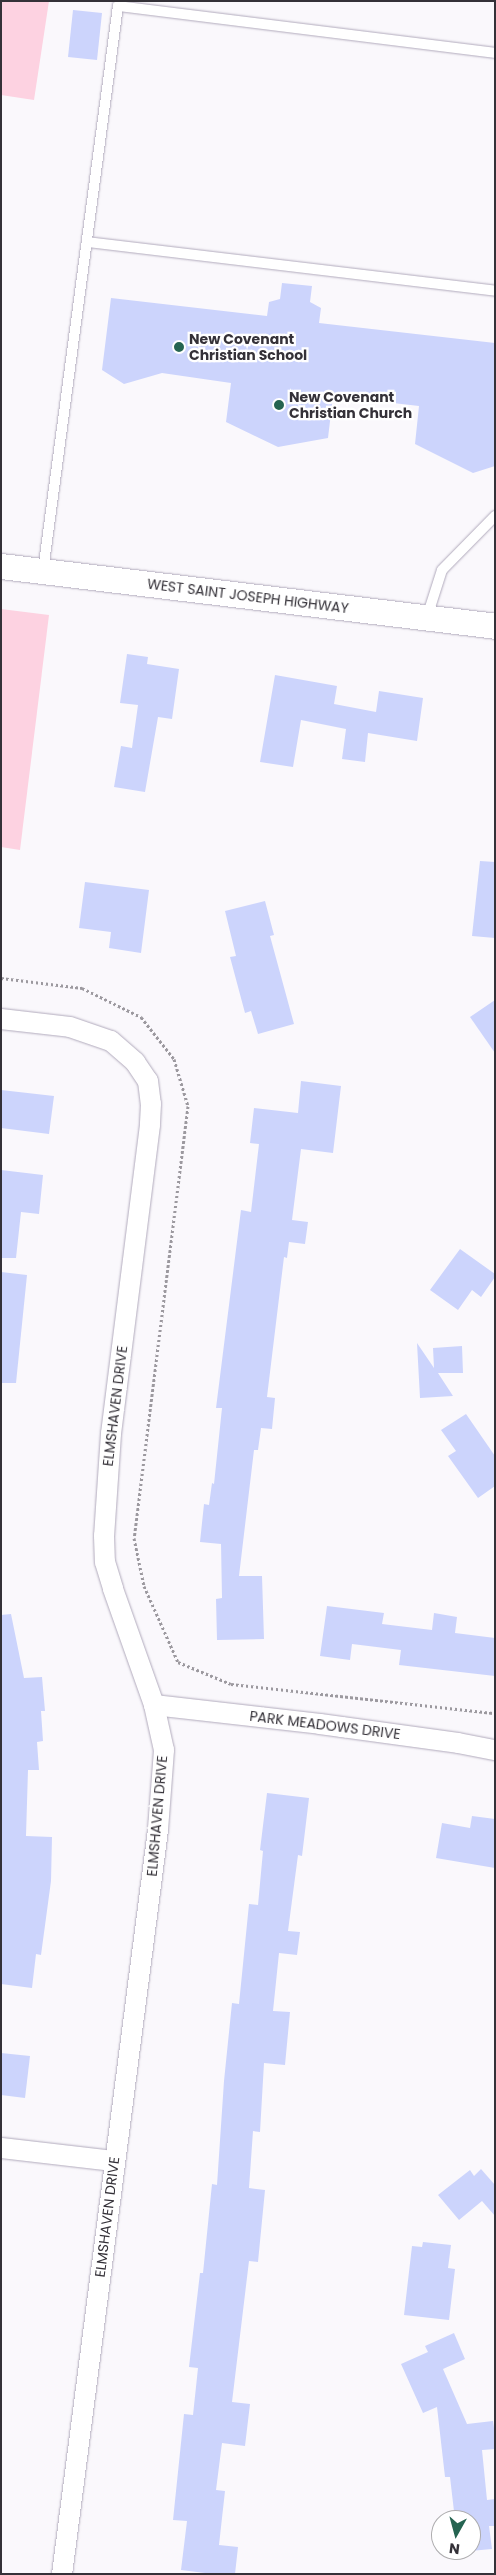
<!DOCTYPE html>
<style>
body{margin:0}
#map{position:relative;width:496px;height:2575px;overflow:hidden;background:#faf8fc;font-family:Poppins,sans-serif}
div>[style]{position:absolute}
.green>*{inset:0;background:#fdd2e1}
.building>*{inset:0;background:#ccd4fc}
.path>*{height:3px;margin-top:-1.5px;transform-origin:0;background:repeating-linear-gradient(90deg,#9c999f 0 2.5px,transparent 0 5px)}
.roads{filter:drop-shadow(0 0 1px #b1aabc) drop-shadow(0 0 1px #b1aabc)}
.service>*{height:10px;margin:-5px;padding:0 5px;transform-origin:5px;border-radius:5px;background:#fff}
.minor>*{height:20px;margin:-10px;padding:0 10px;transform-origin:10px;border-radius:10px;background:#fff}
.tertiary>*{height:25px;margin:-12.5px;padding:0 12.5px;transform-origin:12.5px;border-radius:12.5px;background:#fff}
.dots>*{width:14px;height:14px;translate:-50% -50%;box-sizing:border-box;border:2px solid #fff;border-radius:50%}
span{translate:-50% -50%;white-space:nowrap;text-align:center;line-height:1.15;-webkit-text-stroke:4.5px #fff;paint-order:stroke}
.poi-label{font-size:14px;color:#343138;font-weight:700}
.left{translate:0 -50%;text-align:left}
.street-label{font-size:14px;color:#343138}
.frame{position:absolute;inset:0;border:2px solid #343138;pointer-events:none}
.north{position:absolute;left:431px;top:2510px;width:50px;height:50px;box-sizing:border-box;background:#fff;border:1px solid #aeadaf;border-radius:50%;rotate:187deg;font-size:14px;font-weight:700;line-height:20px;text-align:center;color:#343138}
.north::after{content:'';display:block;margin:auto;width:18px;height:22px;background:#256451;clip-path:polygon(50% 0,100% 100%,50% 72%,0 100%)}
</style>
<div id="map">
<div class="green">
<i style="clip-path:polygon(1px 1px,49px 1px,34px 100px,1px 95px)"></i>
<i style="clip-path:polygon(1px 609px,49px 615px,20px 850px,1px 847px)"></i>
</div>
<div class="building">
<i style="clip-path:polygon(73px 10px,102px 13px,97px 60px,68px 57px)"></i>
<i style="clip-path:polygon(282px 283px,312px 286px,310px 302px,321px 308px,319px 323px,495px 343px,495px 466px,473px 473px,415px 444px,419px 406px,333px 396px,328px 438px,278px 447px,226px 422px,231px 383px,162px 373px,124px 384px,102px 370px,111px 298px,267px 316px,269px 302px,280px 299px)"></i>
<i style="clip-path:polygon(127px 654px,148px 657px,147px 664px,179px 669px,172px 719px,158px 717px,145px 792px,114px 787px,121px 746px,132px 748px,138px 705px,120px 703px)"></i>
<i style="clip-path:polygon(275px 675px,337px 686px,334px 704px,376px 712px,379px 691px,423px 698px,417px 741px,368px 733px,365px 762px,342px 759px,346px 729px,301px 720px,293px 767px,260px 762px)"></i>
<i style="clip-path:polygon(480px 861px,495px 862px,495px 938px,472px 936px)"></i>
<i style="clip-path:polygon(85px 882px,149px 890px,141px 953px,109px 948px,111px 932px,79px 928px)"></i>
<i style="clip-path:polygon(265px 901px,274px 935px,270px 936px,294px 1024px,258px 1034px,251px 1011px,245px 1013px,230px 957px,236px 956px,225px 911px)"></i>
<i style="clip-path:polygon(495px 1000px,495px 1053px,470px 1017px)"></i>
<i style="clip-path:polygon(301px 1081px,341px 1086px,333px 1153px,301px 1149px,292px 1220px,308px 1222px,305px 1244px,289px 1242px,287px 1258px,284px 1257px,267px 1397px,275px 1398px,272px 1429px,261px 1428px,258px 1450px,254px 1450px,239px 1576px,262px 1576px,264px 1639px,217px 1640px,216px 1599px,222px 1598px,221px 1544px,200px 1542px,204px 1504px,209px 1505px,212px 1483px,214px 1484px,222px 1408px,216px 1408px,241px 1210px,251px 1212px,259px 1144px,250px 1143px,254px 1108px,298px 1113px)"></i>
<i style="clip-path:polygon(1px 1090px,54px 1096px,49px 1134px,1px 1128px)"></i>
<i style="clip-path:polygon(1px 1170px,43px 1175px,39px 1214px,21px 1212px,16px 1258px,1px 1258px)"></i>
<i style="clip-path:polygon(460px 1249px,495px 1274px,495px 1277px,481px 1297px,472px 1290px,458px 1310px,430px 1290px)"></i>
<i style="clip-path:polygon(1px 1272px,27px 1275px,16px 1383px,1px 1383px)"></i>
<i style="clip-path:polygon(417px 1343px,434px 1368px,433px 1348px,462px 1346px,463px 1373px,438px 1373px,453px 1396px,420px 1398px)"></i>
<i style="clip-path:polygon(466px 1414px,495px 1456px,495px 1486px,478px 1498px,448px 1456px,456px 1451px,441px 1430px)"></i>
<i style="clip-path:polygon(327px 1606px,384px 1613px,382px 1624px,432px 1630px,434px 1613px,457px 1617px,455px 1633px,495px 1638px,495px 1676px,399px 1665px,401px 1650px,352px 1644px,350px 1660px,320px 1656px)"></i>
<i style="clip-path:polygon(11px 1614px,24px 1678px,42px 1677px,45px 1711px,41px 1711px,43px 1741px,37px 1742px,39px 1770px,28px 1770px,26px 1836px,52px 1837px,51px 1881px,41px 1955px,36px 1954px,32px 1988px,1px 1984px,1px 1615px)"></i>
<i style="clip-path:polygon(267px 1793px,309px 1798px,302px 1856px,298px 1855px,288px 1931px,300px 1932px,297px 1955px,279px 1953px,273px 2011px,290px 2012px,285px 2065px,264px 2063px,260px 2132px,253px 2131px,249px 2188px,265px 2190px,258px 2262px,249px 2261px,232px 2402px,250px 2404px,245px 2446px,222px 2443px,216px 2490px,225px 2491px,219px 2545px,238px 2547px,235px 2574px,213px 2574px,181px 2570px,187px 2521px,173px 2520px,184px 2414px,193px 2415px,198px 2368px,189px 2367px,200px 2273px,203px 2273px,212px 2184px,217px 2185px,224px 2081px,232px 2003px,239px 2004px,249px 1904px,258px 1905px,263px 1851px,260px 1850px)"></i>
<i style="clip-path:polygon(472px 1816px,495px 1819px,495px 1868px,436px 1858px,442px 1823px,470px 1828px)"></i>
<i style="clip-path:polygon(1px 2053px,30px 2056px,25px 2098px,1px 2095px)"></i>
<i style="clip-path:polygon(481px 2169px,495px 2185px,495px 2216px,482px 2201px,459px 2220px,438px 2195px,470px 2170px,474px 2176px)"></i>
<i style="clip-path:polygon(423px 2242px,451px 2245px,448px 2268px,455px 2269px,449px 2320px,404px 2315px,412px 2246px,422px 2247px)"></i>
<i style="clip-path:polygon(454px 2333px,465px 2359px,443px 2369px,467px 2424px,493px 2421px,495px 2435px,495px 2449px,482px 2450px,487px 2500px,495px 2499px,495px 2526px,489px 2526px,492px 2549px,459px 2552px,459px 2550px,471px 2550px,471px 2520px,455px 2520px,450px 2477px,445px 2477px,437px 2407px,423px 2413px,401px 2364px,428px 2352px,425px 2346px)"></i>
</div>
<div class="path">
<i style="left:1px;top:978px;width:82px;rotate:7deg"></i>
<i style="left:82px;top:988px;width:66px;rotate:26.2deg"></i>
<i style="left:141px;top:1017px;width:53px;rotate:51.8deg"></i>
<i style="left:174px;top:1059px;width:49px;rotate:73.4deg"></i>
<i style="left:188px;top:1106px;width:435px;rotate:97.1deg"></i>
<i style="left:134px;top:1538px;width:49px;rotate:78.2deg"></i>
<i style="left:144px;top:1586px;width:83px;rotate:65.9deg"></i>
<i style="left:178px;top:1662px;width:57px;rotate:22.5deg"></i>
<i style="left:231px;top:1684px;width:266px;rotate:6.3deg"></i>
</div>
<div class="roads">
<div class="service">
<i style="left:87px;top:242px;width:411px;rotate:6.8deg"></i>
<i style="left:43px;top:571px;width:570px;rotate:-82.44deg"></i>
<i style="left:118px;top:6px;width:380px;rotate:7.1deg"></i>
<i style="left:427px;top:617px;width:49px;rotate:-72.3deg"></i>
<i style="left:442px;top:570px;width:76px;rotate:-45.5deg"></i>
</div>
<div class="minor">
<i style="left:1px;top:1019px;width:69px;rotate:6.6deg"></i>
<i style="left:70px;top:1027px;width:43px;rotate:18.9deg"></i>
<i style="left:111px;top:1041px;width:32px;rotate:41deg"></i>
<i style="left:135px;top:1062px;width:23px;rotate:56deg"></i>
<i style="left:148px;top:1081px;width:23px;rotate:83deg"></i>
<i style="left:151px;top:1104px;width:21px;rotate:93deg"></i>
<i style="left:150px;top:1125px;width:311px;rotate:97.2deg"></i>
<i style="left:111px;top:1434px;width:102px;rotate:93.9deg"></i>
<i style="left:104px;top:1536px;width:26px;rotate:88deg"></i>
<i style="left:105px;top:1562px;width:28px;rotate:73deg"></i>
<i style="left:113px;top:1589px;width:123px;rotate:70.5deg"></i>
<i style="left:154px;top:1705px;width:46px;rotate:77.5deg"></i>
<i style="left:164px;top:1750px;width:80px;rotate:94.3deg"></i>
<i style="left:158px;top:1830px;width:750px;rotate:97.35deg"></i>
<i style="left:154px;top:1705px;width:167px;rotate:6.5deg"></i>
<i style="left:320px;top:1724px;width:139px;rotate:7.8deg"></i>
<i style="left:458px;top:1743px;width:38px;rotate:11deg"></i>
<i style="left:1px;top:2148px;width:114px;rotate:6.6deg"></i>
</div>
<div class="tertiary">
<i style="left:1px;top:566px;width:498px;rotate:6.9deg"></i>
</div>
</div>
<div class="dots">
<i style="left:179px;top:347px;background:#256451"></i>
<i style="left:279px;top:405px;background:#256451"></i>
</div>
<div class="poi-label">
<span class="left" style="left:189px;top:347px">New Covenant<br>Christian School</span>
<span class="left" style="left:289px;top:405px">New Covenant<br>Christian Church</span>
</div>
<div class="street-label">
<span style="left:248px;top:596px;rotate:7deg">WEST SAINT JOSEPH HIGHWAY</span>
<span style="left:115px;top:1406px;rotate:-83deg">ELMSHAVEN DRIVE</span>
<span style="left:325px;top:1725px;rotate:7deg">PARK MEADOWS DRIVE</span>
<span style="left:157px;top:1816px;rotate:-85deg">ELMSHAVEN DRIVE</span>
<span style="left:107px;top:2217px;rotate:-83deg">ELMSHAVEN DRIVE</span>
</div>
<div class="frame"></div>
<div class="north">N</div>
</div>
